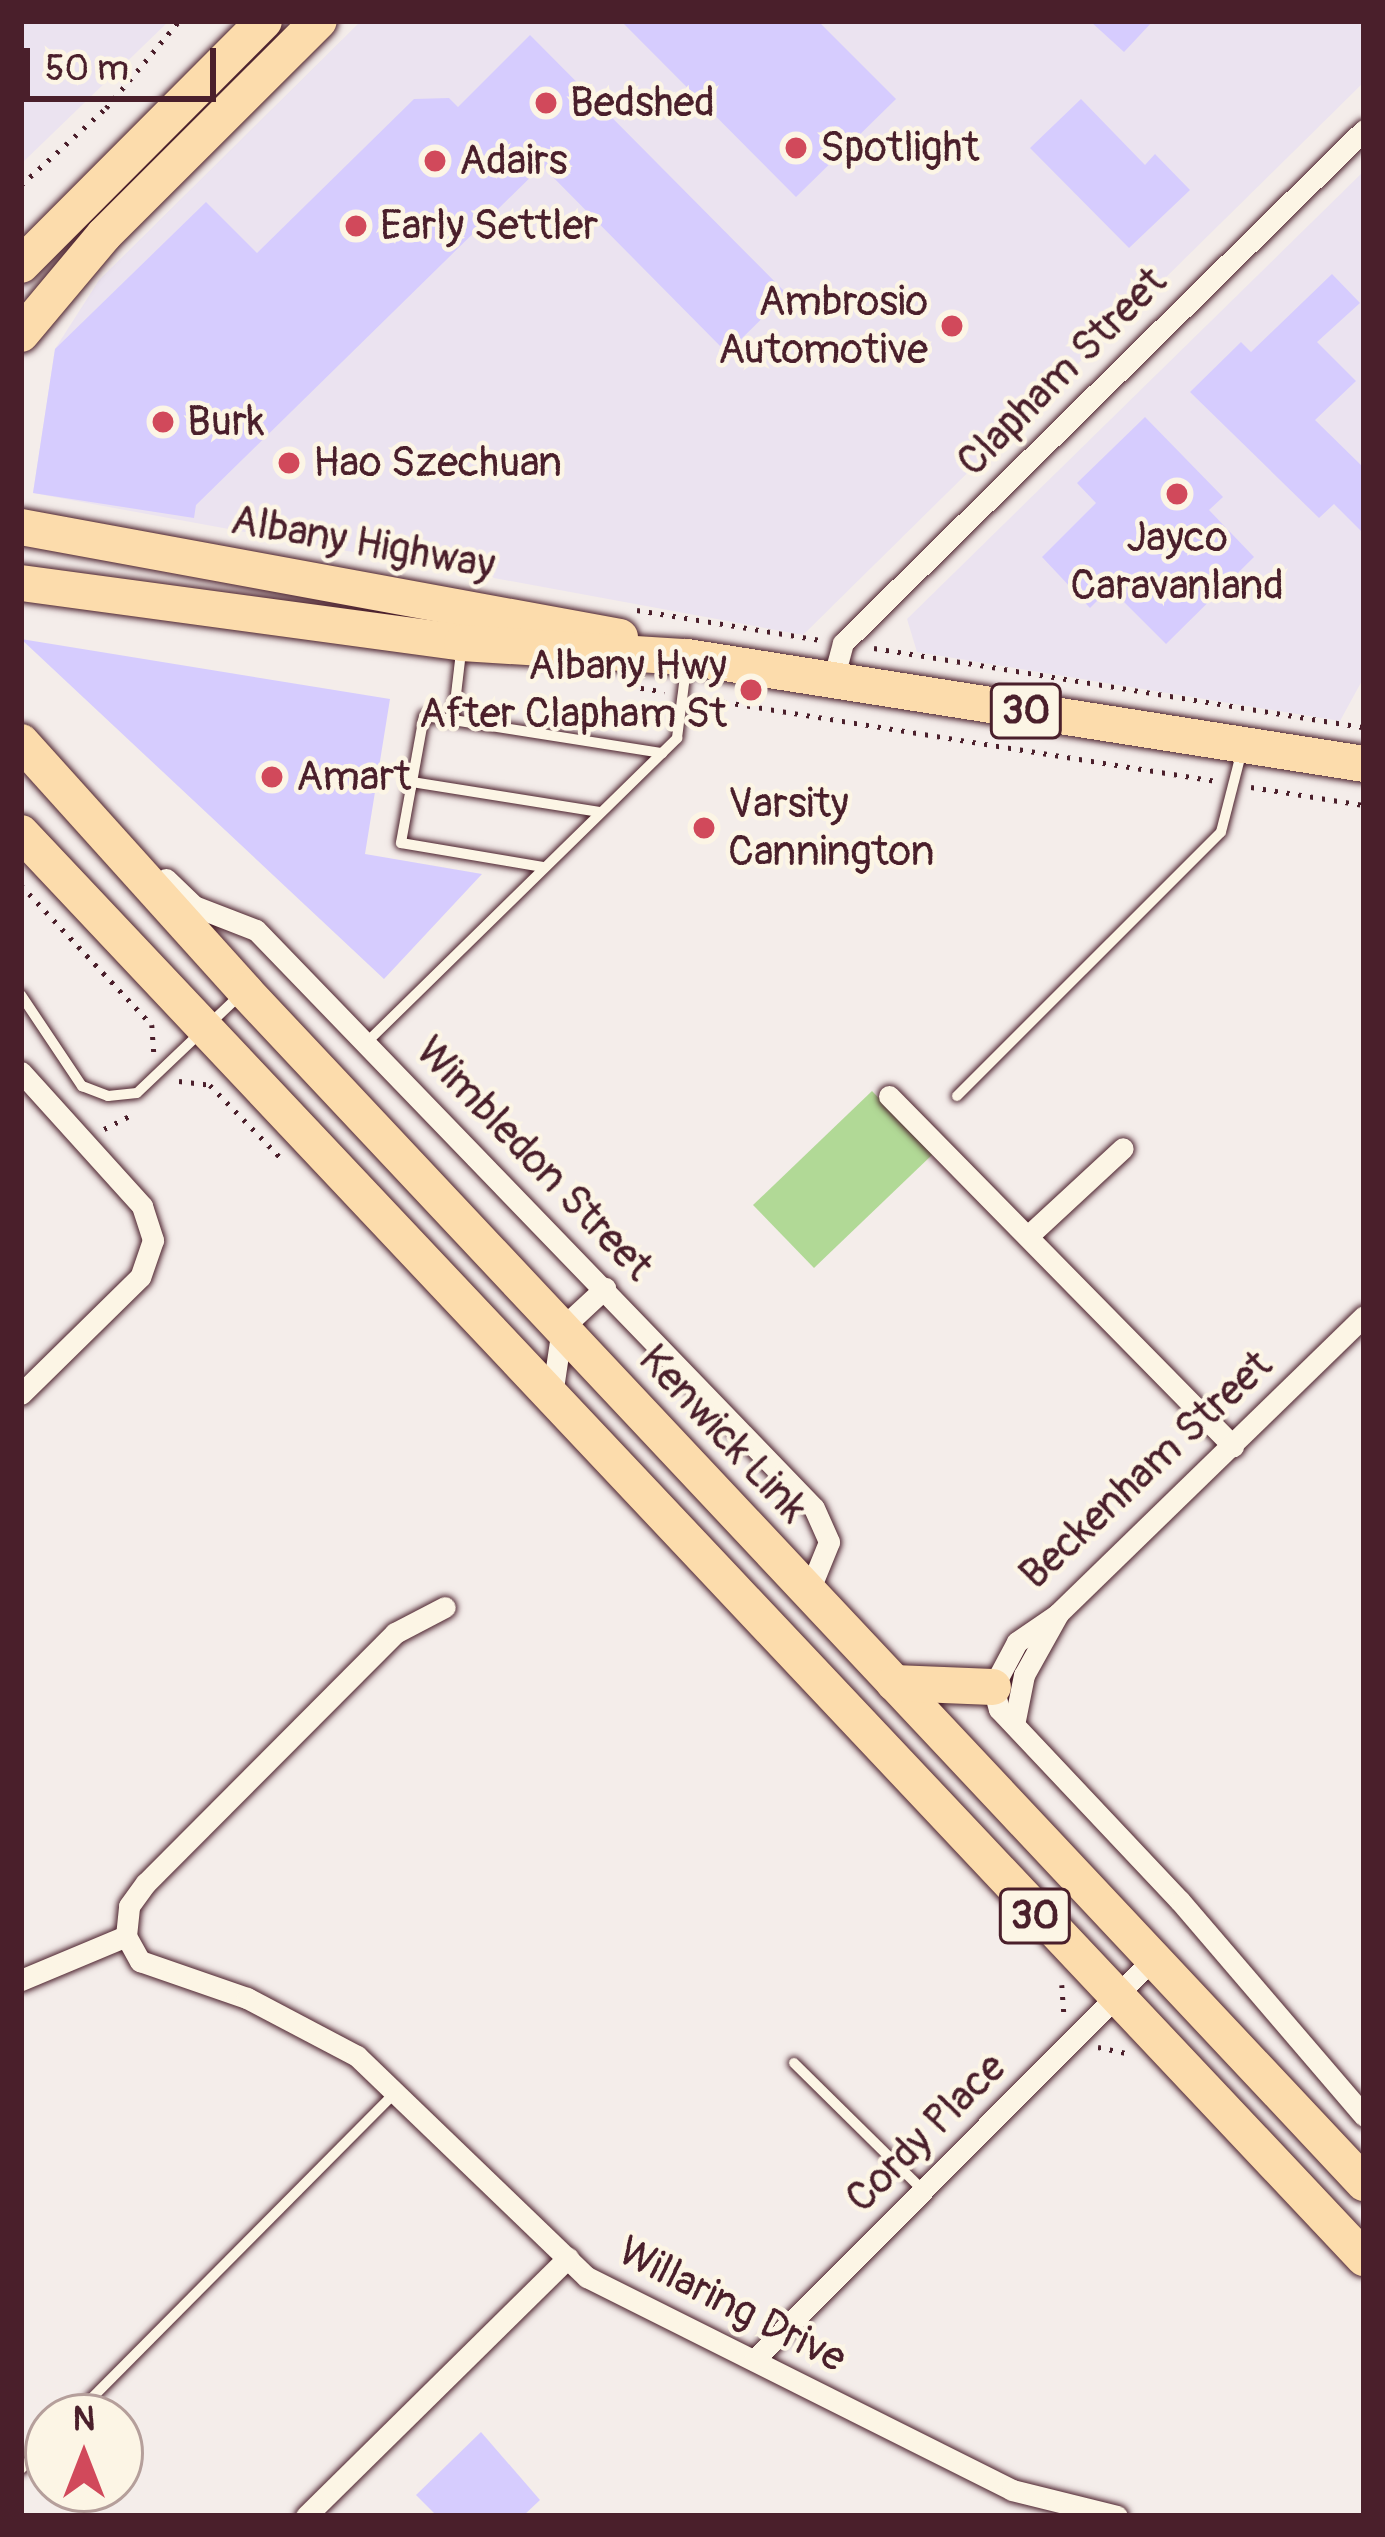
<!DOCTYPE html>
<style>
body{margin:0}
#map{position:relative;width:1385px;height:2537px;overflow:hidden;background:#f4edea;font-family:Pangolin,sans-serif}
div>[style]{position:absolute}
.built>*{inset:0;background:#ebe3f0}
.green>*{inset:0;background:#b1d996}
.building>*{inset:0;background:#d6ccfe}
.path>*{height:4.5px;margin-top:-2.25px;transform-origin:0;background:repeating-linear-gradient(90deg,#4a1f2b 0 3px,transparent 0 12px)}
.roads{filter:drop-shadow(0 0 3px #4a1f2b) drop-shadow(0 0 3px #4a1f2b)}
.service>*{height:10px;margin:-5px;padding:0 5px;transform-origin:5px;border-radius:5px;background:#fcf5e5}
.minor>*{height:21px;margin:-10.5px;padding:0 10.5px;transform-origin:10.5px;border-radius:10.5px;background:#fcf5e5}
.primary>*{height:36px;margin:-18px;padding:0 18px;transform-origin:18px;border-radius:18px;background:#fcdcac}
.trunk>*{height:36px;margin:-18px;padding:0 18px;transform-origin:18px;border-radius:18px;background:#fcdcac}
.dots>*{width:33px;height:33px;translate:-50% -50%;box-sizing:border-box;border:6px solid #fcf5e5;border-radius:50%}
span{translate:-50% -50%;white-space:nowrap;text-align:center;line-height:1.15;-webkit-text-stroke:9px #fcf5e5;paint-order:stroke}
.shield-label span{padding:3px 9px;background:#fcf5e5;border:3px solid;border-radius:9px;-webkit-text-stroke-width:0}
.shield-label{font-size:39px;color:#4a1f2b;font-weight:700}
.poi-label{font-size:42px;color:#4a1f2b}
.left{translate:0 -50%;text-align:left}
.right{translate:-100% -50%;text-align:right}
.street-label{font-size:42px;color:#4a1f2b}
.frame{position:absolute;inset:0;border:24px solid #4a1f2b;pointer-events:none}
.north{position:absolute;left:24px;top:2393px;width:120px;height:120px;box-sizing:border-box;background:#fcf5e5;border:3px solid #b59f9b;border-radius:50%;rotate:0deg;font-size:33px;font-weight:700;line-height:48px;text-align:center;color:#4a1f2b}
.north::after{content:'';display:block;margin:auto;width:42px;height:54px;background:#d1495b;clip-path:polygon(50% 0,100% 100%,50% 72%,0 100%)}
.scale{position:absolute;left:24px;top:48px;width:192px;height:54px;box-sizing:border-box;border:6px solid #4a1f2b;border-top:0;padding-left:15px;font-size:36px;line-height:42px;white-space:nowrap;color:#4a1f2b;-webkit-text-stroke:9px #fcf5e5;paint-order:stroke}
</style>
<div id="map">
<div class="built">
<i style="clip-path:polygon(21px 21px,169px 21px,21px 164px)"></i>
<i style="clip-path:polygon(361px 21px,1364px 21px,1364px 82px,803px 635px,33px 493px,55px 349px,99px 280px)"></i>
<i style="clip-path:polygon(1364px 171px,1364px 677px,1340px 721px,917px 652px,907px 619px)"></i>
</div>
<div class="green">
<i style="clip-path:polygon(872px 1091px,933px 1154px,814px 1268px,753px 1205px)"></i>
</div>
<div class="building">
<i style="clip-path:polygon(621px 21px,818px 21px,896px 99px,796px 197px)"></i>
<i style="clip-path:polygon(1090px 21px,1153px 21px,1124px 52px)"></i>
<i style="clip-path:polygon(530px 35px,787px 294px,727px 353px,542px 166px,196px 505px,194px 518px,33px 493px,55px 349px,206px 202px,257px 253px,414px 99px,449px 98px,458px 107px)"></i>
<i style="clip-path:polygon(1081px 99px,1145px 165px,1155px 154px,1190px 190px,1129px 248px,1030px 148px)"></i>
<i style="clip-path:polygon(1332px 274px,1360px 303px,1317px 342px,1356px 381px,1315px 420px,1364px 468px,1364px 534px,1334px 504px,1319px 518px,1190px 392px,1241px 342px,1251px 352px)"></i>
<i style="clip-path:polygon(1145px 417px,1223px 497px,1209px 510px,1254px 557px,1166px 644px,1110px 588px,1090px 608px,1042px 557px,1096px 503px,1077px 483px)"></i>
<i style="clip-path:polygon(21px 639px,390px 699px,365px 854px,482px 874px,384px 979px)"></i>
<i style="clip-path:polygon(481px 2432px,540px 2500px,523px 2516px,437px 2516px,416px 2495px)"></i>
</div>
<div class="path">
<i style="left:21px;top:185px;width:115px;rotate:-42.2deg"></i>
<i style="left:106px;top:108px;width:114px;rotate:-50deg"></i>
<i style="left:637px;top:610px;width:186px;rotate:9.3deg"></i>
<i style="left:874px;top:648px;width:496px;rotate:9.2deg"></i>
<i style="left:629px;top:686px;width:36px;rotate:9deg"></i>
<i style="left:700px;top:698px;width:523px;rotate:9.14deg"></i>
<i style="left:1251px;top:787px;width:114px;rotate:9.1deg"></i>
<i style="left:21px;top:885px;width:192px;rotate:46.9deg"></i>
<i style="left:152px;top:1025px;width:32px;rotate:86deg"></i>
<i style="left:179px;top:1081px;width:31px;rotate:7deg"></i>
<i style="left:210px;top:1085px;width:107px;rotate:45.8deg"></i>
<i style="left:104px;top:1129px;width:35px;rotate:-27deg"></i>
<i style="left:1062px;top:1985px;width:30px;rotate:86deg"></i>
<i style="left:1098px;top:2047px;width:30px;rotate:12deg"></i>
</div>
<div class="roads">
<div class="service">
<i style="left:461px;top:652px;width:68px;rotate:96.7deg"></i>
<i style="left:453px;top:720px;width:212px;rotate:9deg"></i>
<i style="left:453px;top:720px;width:29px;rotate:-172deg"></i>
<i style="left:424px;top:716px;width:129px;rotate:100.3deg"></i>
<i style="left:401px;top:843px;width:144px;rotate:9.6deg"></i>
<i style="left:412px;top:782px;width:190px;rotate:9.1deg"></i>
<i style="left:21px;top:995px;width:110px;rotate:56.2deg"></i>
<i style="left:82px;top:1086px;width:28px;rotate:21deg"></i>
<i style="left:108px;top:1096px;width:29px;rotate:-6deg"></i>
<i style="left:137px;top:1093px;width:142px;rotate:-43.6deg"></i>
<i style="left:366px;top:1043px;width:436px;rotate:-44.4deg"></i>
<i style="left:677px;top:738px;width:78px;rotate:-82.6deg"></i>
<i style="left:957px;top:1096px;width:373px;rotate:-45deg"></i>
<i style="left:1221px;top:832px;width:85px;rotate:-75.6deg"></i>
<i style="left:794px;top:2063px;width:181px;rotate:44.6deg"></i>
<i style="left:73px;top:2417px;width:458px;rotate:-45.2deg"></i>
<i style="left:21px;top:2469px;width:38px;rotate:-45deg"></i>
</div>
<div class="minor">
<i style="left:833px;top:680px;width:38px;rotate:-75deg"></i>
<i style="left:843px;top:643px;width:731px;rotate:-44.56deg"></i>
<i style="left:166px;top:879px;width:39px;rotate:44deg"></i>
<i style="left:194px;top:906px;width:66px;rotate:21.2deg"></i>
<i style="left:256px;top:930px;width:803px;rotate:46.01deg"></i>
<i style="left:814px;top:1508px;width:37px;rotate:66deg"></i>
<i style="left:829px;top:1542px;width:53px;rotate:112.2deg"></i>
<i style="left:21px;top:1072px;width:181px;rotate:47.9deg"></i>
<i style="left:142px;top:1206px;width:36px;rotate:72deg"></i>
<i style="left:153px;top:1240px;width:39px;rotate:109deg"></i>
<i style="left:140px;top:1277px;width:167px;rotate:135.5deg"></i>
<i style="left:889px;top:1096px;width:491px;rotate:45.5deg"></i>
<i style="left:1028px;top:1236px;width:129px;rotate:-42.8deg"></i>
<i style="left:1364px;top:1316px;width:427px;rotate:135.8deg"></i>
<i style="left:1058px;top:1614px;width:50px;rotate:145.7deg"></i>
<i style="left:1017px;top:1642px;width:51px;rotate:118.1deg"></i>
<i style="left:993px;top:1687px;width:23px;rotate:75deg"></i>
<i style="left:999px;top:1709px;width:264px;rotate:46.7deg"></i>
<i style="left:1180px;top:1901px;width:283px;rotate:49.4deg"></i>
<i style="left:552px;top:1395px;width:68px;rotate:-81.5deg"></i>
<i style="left:562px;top:1328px;width:59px;rotate:-42.9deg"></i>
<i style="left:1015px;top:1720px;width:46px;rotate:-78.7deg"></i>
<i style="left:1024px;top:1675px;width:70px;rotate:-60.9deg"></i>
<i style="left:126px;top:1936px;width:29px;rotate:61deg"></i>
<i style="left:140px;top:1961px;width:113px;rotate:19.1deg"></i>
<i style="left:247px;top:1998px;width:124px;rotate:27.8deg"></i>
<i style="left:357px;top:2056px;width:319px;rotate:43.9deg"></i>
<i style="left:587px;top:2277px;width:475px;rotate:26.6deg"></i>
<i style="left:1012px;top:2490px;width:108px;rotate:13.9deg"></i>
<i style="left:126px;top:1936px;width:30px;rotate:-84deg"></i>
<i style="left:129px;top:1906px;width:29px;rotate:-54deg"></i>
<i style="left:146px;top:1883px;width:353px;rotate:-45.1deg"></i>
<i style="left:395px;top:1633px;width:56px;rotate:-27.5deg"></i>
<i style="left:21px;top:1980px;width:114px;rotate:-22.7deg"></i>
<i style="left:754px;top:2360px;width:564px;rotate:-45.14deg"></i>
<i style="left:306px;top:2516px;width:368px;rotate:-44.6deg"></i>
</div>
<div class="primary">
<i style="left:21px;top:265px;width:344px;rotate:-45.1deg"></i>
<i style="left:21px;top:334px;width:129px;rotate:-50deg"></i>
<i style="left:104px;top:235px;width:303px;rotate:-44.9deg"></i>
</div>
<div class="trunk">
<i style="left:21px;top:527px;width:609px;rotate:10.41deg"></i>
<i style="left:21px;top:583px;width:445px;rotate:7.7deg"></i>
<i style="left:462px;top:643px;width:225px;rotate:3.6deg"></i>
<i style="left:687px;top:657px;width:685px;rotate:8.98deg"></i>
<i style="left:21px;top:742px;width:335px;rotate:48deg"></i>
<i style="left:245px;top:991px;width:1635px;rotate:46.81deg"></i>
<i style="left:21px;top:833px;width:1958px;rotate:46.7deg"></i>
<i style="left:894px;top:1683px;width:99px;rotate:2.3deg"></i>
</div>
</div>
<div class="dots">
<i style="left:546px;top:103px;background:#d1495b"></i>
<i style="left:796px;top:148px;background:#d1495b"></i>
<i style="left:435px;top:161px;background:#d1495b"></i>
<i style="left:356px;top:226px;background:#d1495b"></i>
<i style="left:952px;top:326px;background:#d1495b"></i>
<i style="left:163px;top:422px;background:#d1495b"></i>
<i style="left:289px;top:463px;background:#d1495b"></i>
<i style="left:1177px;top:494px;background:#d1495b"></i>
<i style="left:751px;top:690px;background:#d1495b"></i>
<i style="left:272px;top:777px;background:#d1495b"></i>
<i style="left:704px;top:828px;background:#d1495b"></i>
</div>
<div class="shield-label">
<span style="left:1026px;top:711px">30</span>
<span style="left:1035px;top:1916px">30</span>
</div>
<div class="poi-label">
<span class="left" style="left:570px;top:103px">Bedshed</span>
<span class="left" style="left:820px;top:148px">Spotlight</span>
<span class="left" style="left:459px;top:161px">Adairs</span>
<span class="left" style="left:380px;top:226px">Early Settler</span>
<span class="right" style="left:928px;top:326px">Ambrosio<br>Automotive</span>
<span class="left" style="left:187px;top:422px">Burk</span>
<span class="left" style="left:313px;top:463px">Hao Szechuan</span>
<span style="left:1177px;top:562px">Jayco<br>Caravanland</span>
<span class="right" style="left:727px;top:690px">Albany Hwy<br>After Clapham St</span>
<span class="left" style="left:296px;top:777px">Amart</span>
<span class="left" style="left:728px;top:828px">Varsity<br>Cannington</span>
</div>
<div class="street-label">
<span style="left:1062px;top:372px;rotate:-45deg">Clapham Street</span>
<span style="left:363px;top:543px;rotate:10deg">Albany Highway</span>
<span style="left:534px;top:1159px;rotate:46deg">Wimbledon Street</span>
<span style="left:723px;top:1434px;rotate:47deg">Kenwick Link</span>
<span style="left:1146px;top:1470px;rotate:-43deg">Beckenham Street</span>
<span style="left:926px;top:2133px;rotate:-45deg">Cordy Place</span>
<span style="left:732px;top:2305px;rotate:27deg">Willaring Drive</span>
</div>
<div class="frame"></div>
<div class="north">N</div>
<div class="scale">50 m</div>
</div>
